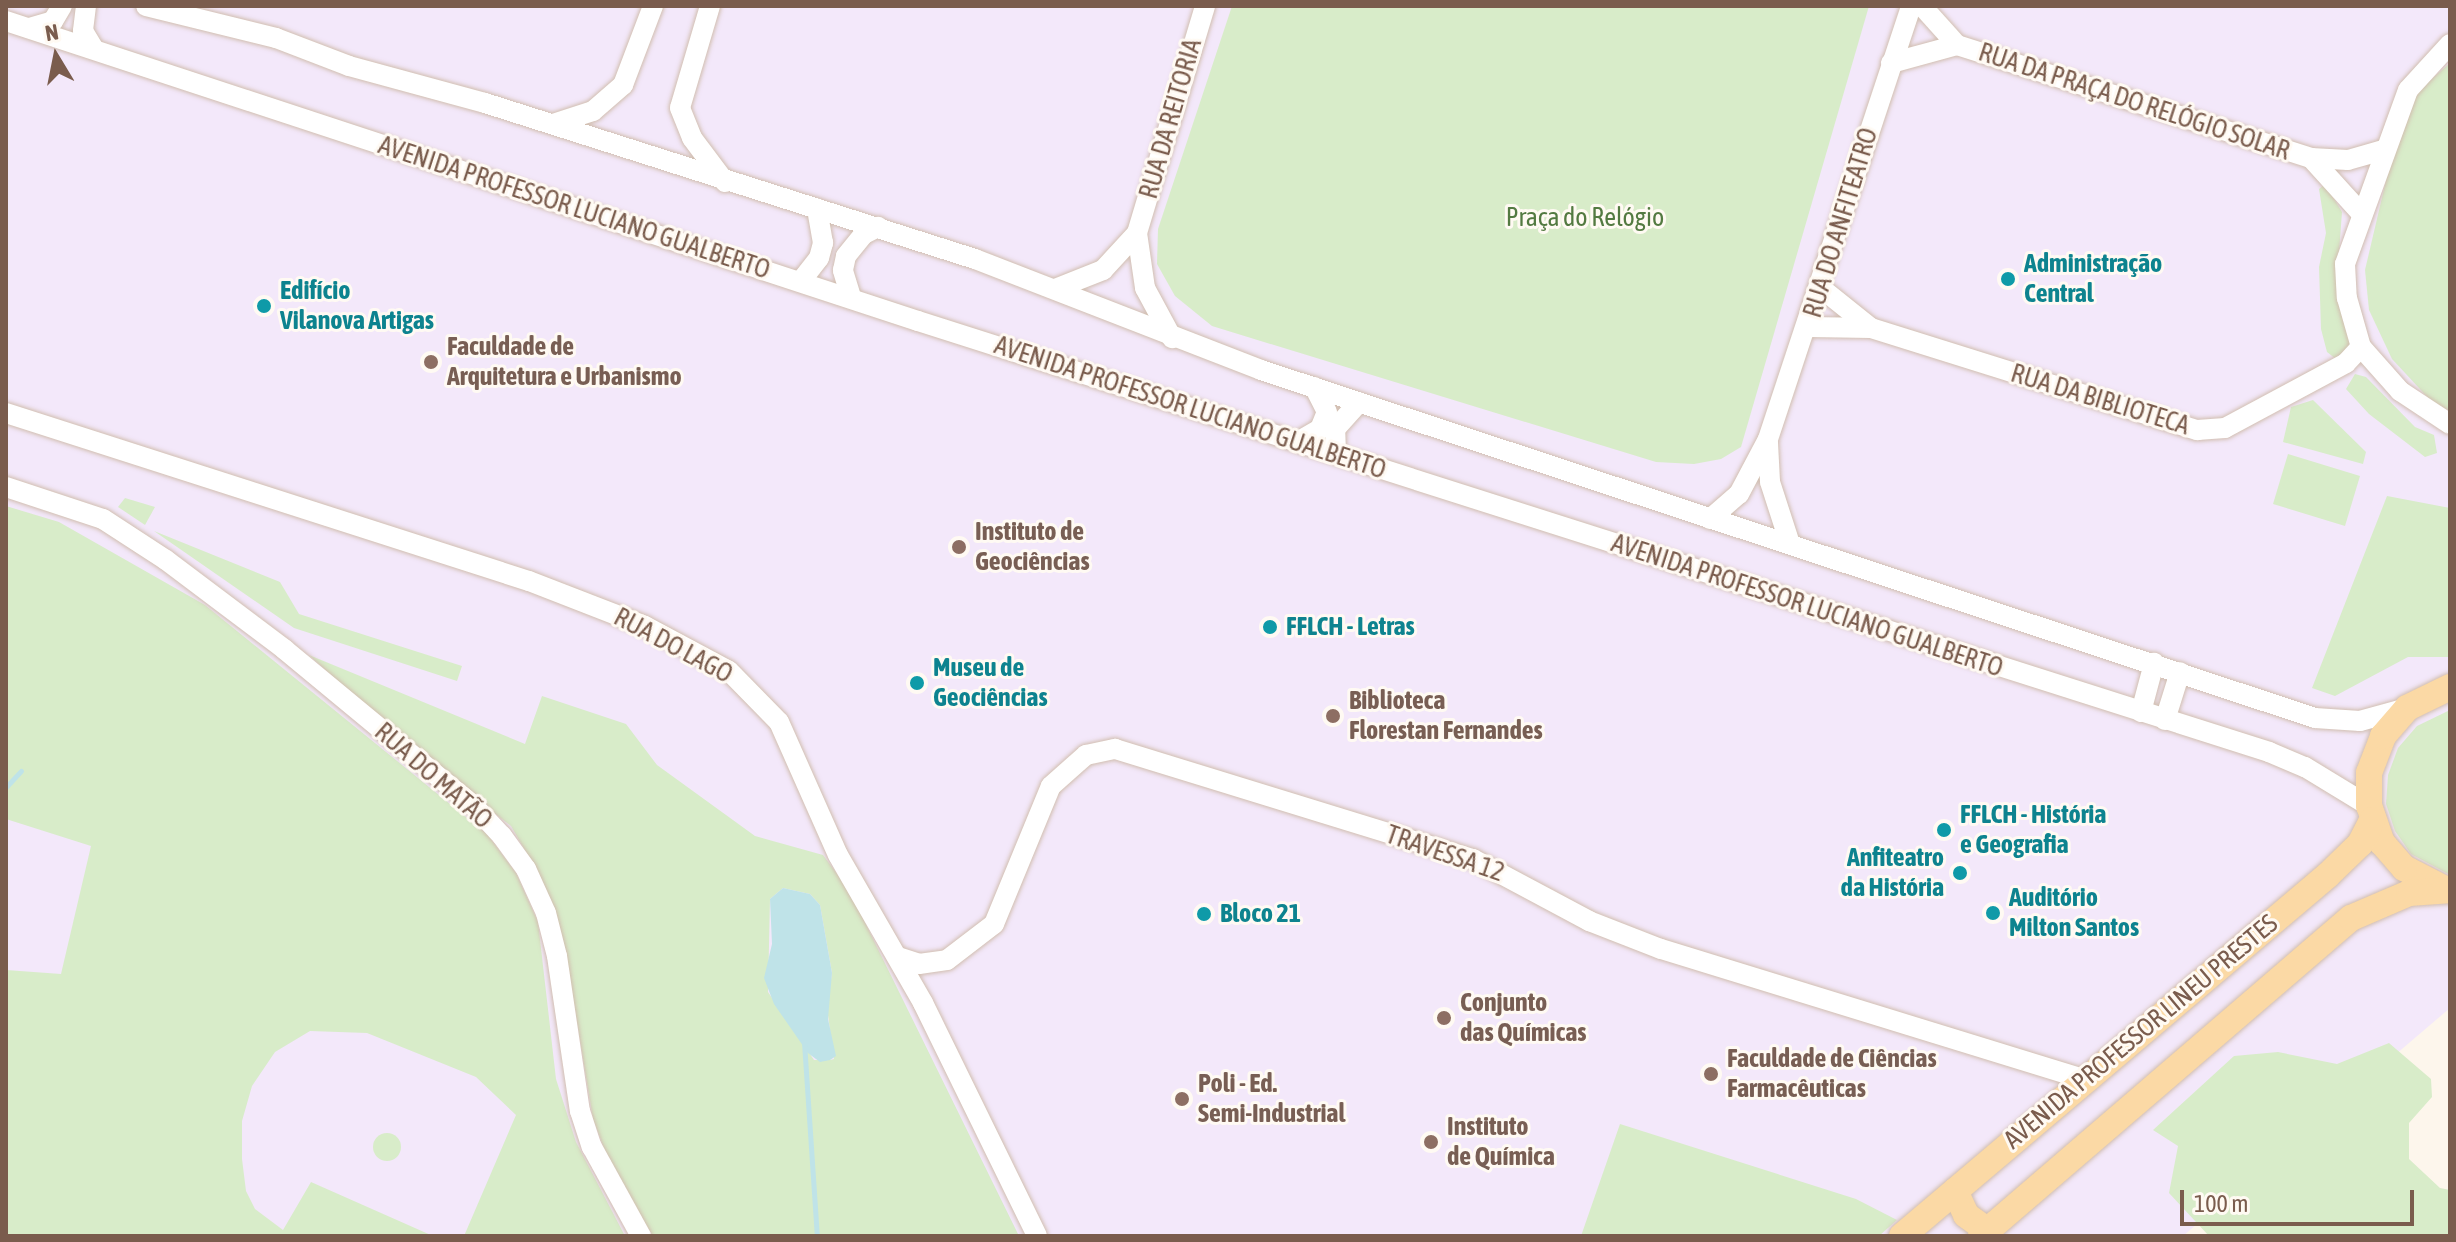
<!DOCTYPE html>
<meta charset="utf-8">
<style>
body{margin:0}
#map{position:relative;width:2456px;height:1242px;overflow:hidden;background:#fdf6ec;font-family:"Asap Condensed",sans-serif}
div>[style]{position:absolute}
.education>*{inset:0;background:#f3e8fa}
.green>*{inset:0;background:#d8ecc9}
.round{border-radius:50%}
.water>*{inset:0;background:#bfe3e8}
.stream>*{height:5px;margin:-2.5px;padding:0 2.5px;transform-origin:2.5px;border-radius:2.5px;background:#bfe3e8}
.roads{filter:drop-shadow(0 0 2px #d1beb0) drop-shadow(0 0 2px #d1beb0)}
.minor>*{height:20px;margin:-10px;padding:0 10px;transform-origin:10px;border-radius:10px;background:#fff}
.major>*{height:26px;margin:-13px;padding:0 13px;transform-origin:13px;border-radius:13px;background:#fbd9a5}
.dots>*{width:22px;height:22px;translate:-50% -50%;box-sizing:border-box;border:4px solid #fffaf3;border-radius:50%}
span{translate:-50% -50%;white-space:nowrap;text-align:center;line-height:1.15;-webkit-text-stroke:6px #fffaf3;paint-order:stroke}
.street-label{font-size:26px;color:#7a5c4d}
.park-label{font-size:26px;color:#537a41}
.culture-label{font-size:26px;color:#0d838f;font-weight:700}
.left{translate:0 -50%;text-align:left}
.right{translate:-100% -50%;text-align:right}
.education-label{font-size:26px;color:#785e54;font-weight:700}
.frame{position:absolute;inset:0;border:8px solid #7a5c4d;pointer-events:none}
.north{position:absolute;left:16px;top:16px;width:80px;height:80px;-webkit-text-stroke:6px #fffaf3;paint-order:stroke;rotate:350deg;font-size:22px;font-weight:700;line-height:32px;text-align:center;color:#7a5c4d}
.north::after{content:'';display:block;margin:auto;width:28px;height:36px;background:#7a5c4d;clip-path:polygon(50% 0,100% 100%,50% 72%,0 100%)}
.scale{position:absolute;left:2180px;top:1190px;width:234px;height:36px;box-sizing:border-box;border:4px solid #7a5c4d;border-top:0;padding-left:10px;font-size:24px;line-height:28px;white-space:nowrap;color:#7a5c4d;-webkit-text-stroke:6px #fffaf3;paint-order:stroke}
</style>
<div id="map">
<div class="education">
<i style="clip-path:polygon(6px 6px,2450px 6px,2450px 1008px,2183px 1236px,6px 1236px)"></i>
</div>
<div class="green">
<i style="clip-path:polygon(1232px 6px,1869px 6px,1741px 447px,1721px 459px,1694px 464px,1656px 462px,1212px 326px,1175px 296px,1157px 264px,1158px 229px)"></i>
<i style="clip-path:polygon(2450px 63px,2450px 411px,2432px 402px,2392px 359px,2369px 310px,2365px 270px,2400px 121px,2417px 92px)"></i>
<i style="clip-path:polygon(2325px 184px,2342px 212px,2337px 280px,2352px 348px,2336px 359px,2327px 352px,2321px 329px,2319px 267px,2326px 233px,2319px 189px)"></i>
<i style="clip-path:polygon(2355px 374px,2366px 377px,2415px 427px,2434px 435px,2437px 453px,2425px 457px,2369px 414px,2346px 389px)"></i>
<i style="clip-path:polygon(2313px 400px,2366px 452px,2363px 464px,2283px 442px,2291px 407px)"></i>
<i style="clip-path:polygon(2288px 454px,2360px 476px,2345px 526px,2273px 504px)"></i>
<i style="clip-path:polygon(2387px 496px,2450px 508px,2450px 657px,2408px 657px,2335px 696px,2312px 688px)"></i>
<i style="clip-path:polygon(125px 498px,155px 507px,145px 525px,118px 507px)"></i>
<i style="clip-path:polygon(6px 506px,59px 522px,205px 605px,487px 834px,516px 873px,538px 922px,556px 1079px,576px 1142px,625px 1236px,464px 1236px,516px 1115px,476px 1077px,367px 1033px,310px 1031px,275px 1052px,252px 1086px,242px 1121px,242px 1159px,246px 1191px,255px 1209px,283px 1230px,311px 1182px,433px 1236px,6px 1236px,6px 970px,61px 974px,91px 846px,6px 819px)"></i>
<i style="clip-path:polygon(154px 531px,280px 582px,299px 614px,462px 666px,457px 681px,294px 628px)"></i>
<i style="clip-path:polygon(evenodd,309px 655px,525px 744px,542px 696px,626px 724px,657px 765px,755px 836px,823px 855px,849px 890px,1019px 1236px,653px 1236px,615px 1177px,593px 1119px,566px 955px,534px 866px,511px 826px,416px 752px,309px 655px,783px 888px,810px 894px,820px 905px,832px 973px,827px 1008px,834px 1059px,830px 1060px,814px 1060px,768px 992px,770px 899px,783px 888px)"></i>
<i style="clip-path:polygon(2450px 710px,2450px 875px,2411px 854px,2395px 831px,2386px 804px,2388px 775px,2398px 748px,2417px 726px)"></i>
<i style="clip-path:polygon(2389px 1043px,2431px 1079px,2432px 1097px,2409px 1123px,2409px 1159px,2440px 1188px,2450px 1190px,2450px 1236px,2209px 1236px,2169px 1193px,2178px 1146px,2153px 1130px,2234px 1056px,2278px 1052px,2337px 1064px)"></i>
<i style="clip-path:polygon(1620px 1124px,1856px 1199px,1897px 1220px,1879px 1236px,1581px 1236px)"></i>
<i class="round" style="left:373px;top:1133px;width:28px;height:28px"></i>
</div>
<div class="water">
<i style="clip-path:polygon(783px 888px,810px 894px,820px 905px,832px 973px,828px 1019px,836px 1056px,830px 1060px,820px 1062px,808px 1053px,774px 1004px,764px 978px,772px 944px,770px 899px)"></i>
</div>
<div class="stream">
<i style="left:6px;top:787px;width:22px;rotate:-47deg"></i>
<i style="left:804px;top:1042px;width:194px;rotate:86.2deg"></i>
</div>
<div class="roads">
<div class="minor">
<i style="left:86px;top:6px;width:25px;rotate:97deg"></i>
<i style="left:83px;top:31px;width:21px;rotate:59deg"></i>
<i style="left:146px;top:6px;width:134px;rotate:13.8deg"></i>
<i style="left:276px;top:38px;width:78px;rotate:21deg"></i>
<i style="left:349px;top:66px;width:141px;rotate:15.2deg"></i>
<i style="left:485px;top:103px;width:514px;rotate:17.66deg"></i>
<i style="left:975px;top:259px;width:307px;rotate:21.2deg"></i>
<i style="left:1261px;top:370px;width:1110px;rotate:18.27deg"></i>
<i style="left:2315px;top:718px;width:45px;rotate:3.8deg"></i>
<i style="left:2360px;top:721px;width:49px;rotate:-15.5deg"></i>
<i style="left:710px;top:6px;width:106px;rotate:106.4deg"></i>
<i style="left:680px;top:108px;width:32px;rotate:68deg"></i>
<i style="left:692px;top:138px;width:55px;rotate:53.1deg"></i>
<i style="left:1922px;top:6px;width:52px;rotate:48.1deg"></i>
<i style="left:1957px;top:45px;width:372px;rotate:17.7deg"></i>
<i style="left:2311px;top:158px;width:37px;rotate:3deg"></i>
<i style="left:2348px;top:160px;width:37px;rotate:-16deg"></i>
<i style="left:6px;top:21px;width:960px;rotate:18.21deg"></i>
<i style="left:918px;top:321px;width:1418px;rotate:17.69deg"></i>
<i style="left:2269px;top:752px;width:39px;rotate:23deg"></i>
<i style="left:2305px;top:767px;width:75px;rotate:31.4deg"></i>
<i style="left:29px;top:28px;width:25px;rotate:-16deg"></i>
<i style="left:53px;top:21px;width:17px;rotate:-59deg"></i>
<i style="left:2450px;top:44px;width:62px;rotate:132.4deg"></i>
<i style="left:2408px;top:90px;width:185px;rotate:109.9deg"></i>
<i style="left:2345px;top:264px;width:34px;rotate:87deg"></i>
<i style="left:2347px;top:298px;width:51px;rotate:74.1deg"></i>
<i style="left:2361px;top:347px;width:59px;rotate:48.4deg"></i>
<i style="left:2400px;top:391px;width:60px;rotate:33.4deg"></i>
<i style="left:1891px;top:63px;width:68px;rotate:-15.3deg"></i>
<i style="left:553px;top:124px;width:42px;rotate:-18deg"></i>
<i style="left:593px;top:111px;width:40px;rotate:-41deg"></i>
<i style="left:623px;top:85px;width:85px;rotate:-69.2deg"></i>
<i style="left:2311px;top:158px;width:73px;rotate:47.8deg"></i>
<i style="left:1137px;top:233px;width:56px;rotate:81.7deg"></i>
<i style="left:1145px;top:288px;width:57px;rotate:61.6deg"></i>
<i style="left:801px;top:281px;width:29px;rotate:-52deg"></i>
<i style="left:819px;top:258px;width:16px;rotate:-75deg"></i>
<i style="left:823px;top:243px;width:35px;rotate:-100deg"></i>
<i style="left:1821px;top:288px;width:64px;rotate:38.7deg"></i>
<i style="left:1055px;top:289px;width:52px;rotate:-21.6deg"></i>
<i style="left:1103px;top:270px;width:50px;rotate:-47.4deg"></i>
<i style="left:1137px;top:233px;width:237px;rotate:-73.3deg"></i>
<i style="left:851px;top:297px;width:28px;rotate:-107deg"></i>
<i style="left:843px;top:270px;width:14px;rotate:-78deg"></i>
<i style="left:846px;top:256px;width:28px;rotate:-51deg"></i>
<i style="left:864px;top:234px;width:16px;rotate:-27deg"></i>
<i style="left:1809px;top:327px;width:62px;rotate:0.9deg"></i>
<i style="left:1871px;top:328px;width:342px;rotate:17.4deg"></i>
<i style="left:2197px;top:430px;width:28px;rotate:-4deg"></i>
<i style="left:2225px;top:428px;width:137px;rotate:-28.2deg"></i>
<i style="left:2346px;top:363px;width:22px;rotate:-47deg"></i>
<i style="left:6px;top:413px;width:549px;rotate:17.81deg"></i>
<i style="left:529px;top:581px;width:124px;rotate:21.2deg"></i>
<i style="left:645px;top:626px;width:95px;rotate:28.2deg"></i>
<i style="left:729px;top:671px;width:71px;rotate:45.6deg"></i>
<i style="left:779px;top:722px;width:145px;rotate:66.1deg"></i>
<i style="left:838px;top:855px;width:171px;rotate:60.1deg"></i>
<i style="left:923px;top:1003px;width:259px;rotate:63.9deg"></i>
<i style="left:1301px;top:440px;width:22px;rotate:-30deg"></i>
<i style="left:1320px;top:429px;width:18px;rotate:-68deg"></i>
<i style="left:1327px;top:412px;width:28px;rotate:-117deg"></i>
<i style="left:1768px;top:443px;width:39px;rotate:87deg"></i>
<i style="left:1770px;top:482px;width:65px;rotate:72.1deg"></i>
<i style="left:1336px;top:453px;width:24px;rotate:-92deg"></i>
<i style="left:1335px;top:429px;width:36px;rotate:-48deg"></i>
<i style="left:6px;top:487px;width:102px;rotate:18.3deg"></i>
<i style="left:103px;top:519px;width:75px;rotate:33.1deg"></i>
<i style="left:166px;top:560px;width:148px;rotate:37deg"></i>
<i style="left:284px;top:649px;width:246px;rotate:39.6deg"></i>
<i style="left:474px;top:806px;width:41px;rotate:47deg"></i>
<i style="left:502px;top:836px;width:41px;rotate:54deg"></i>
<i style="left:526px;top:869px;width:48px;rotate:65.6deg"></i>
<i style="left:546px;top:913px;width:44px;rotate:75.7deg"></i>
<i style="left:557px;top:956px;width:157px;rotate:81.6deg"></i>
<i style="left:580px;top:1111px;width:38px;rotate:72deg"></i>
<i style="left:592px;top:1147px;width:102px;rotate:61.2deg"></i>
<i style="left:1710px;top:519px;width:38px;rotate:-41deg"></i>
<i style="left:1739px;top:494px;width:62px;rotate:-62.2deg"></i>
<i style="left:1768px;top:439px;width:456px;rotate:-71.7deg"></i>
<i style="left:2141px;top:712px;width:51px;rotate:-75.1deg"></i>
<i style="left:2165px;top:720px;width:50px;rotate:-72.6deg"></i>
<i style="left:898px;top:957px;width:22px;rotate:18deg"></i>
<i style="left:919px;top:964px;width:28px;rotate:-8deg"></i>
<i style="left:947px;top:960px;width:59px;rotate:-37.5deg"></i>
<i style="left:994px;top:924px;width:149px;rotate:-67.6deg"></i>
<i style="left:1051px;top:786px;width:47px;rotate:-41.5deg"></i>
<i style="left:1086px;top:755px;width:30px;rotate:-12deg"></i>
<i style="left:1115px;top:749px;width:375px;rotate:17.1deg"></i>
<i style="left:1473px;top:859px;width:132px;rotate:28.1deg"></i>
<i style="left:1589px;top:921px;width:77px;rotate:21.3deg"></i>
<i style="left:1661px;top:949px;width:443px;rotate:17.1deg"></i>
</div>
<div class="major">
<i style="left:2447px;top:890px;width:48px;rotate:-152.9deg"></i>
<i style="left:2404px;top:868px;width:33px;rotate:-131deg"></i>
<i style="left:2382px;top:843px;width:39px;rotate:-109deg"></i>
<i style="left:2369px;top:806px;width:33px;rotate:-90deg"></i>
<i style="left:2369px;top:773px;width:40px;rotate:-69deg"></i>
<i style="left:2383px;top:736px;width:37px;rotate:-49deg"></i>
<i style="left:2407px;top:708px;width:48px;rotate:-26deg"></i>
<i style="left:1955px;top:1191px;width:26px;rotate:65deg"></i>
<i style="left:1966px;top:1215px;width:26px;rotate:36deg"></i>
<i style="left:1902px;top:1236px;width:558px;rotate:-40.28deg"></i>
<i style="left:2328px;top:875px;width:45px;rotate:-44.1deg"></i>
<i style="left:2360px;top:844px;width:27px;rotate:-63deg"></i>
<i style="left:1981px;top:1236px;width:488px;rotate:-40.7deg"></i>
<i style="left:2351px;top:918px;width:63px;rotate:-23.3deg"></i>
<i style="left:2409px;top:893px;width:39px;rotate:-4deg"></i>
</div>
</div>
<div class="dots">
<i style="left:2008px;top:279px;background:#0f9aa8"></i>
<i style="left:264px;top:306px;background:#0f9aa8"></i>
<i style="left:431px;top:362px;background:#8d6e63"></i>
<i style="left:959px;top:547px;background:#8d6e63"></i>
<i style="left:1270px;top:627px;background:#0f9aa8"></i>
<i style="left:917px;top:683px;background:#0f9aa8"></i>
<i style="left:1333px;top:716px;background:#8d6e63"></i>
<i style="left:1944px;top:830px;background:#0f9aa8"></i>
<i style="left:1960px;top:873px;background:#0f9aa8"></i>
<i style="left:1993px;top:913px;background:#0f9aa8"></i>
<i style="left:1204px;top:914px;background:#0f9aa8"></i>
<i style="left:1444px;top:1018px;background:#8d6e63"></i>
<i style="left:1711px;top:1074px;background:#8d6e63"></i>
<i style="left:1182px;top:1099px;background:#8d6e63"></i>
<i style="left:1431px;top:1142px;background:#8d6e63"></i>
</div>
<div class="street-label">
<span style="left:2134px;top:102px;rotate:18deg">RUA DA PRAÇA DO RELÓGIO SOLAR</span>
<span style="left:1171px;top:119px;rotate:-74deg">RUA DA REITORIA</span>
<span style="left:574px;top:208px;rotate:18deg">AVENIDA PROFESSOR LUCIANO GUALBERTO</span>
<span style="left:1841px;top:223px;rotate:-73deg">RUA DO ANFITEATRO</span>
<span style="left:2100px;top:400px;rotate:17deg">RUA DA BIBLIOTECA</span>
<span style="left:1190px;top:408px;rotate:18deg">AVENIDA PROFESSOR LUCIANO GUALBERTO</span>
<span style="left:1807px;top:606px;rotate:18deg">AVENIDA PROFESSOR LUCIANO GUALBERTO</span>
<span style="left:673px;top:646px;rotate:28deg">RUA DO LAGO</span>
<span style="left:433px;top:776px;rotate:41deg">RUA DO MATÃO</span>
<span style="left:1445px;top:854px;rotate:19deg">TRAVESSA 12</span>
<span style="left:2141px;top:1032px;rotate:-40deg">AVENIDA PROFESSOR LINEU PRESTES</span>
</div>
<div class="park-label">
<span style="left:1585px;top:218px">Praça do Relógio</span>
</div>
<div class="culture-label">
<span class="left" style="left:2024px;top:279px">Administração<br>Central</span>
<span class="left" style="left:280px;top:306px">Edifício<br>Vilanova Artigas</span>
<span class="left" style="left:1286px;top:627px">FFLCH - Letras</span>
<span class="left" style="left:933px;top:683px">Museu de<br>Geociências</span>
<span class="left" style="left:1960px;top:830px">FFLCH - História<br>e Geografia</span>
<span class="right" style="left:1944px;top:873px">Anfiteatro<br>da História</span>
<span class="left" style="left:2009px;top:913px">Auditório<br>Milton Santos</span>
<span class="left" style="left:1220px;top:914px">Bloco 21</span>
</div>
<div class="education-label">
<span class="left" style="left:447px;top:362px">Faculdade de<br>Arquitetura e Urbanismo</span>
<span class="left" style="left:975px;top:547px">Instituto de<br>Geociências</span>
<span class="left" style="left:1349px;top:716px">Biblioteca<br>Florestan Fernandes</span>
<span class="left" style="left:1460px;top:1018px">Conjunto<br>das Químicas</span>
<span class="left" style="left:1727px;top:1074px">Faculdade de Ciências<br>Farmacêuticas</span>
<span class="left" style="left:1198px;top:1099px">Poli - Ed.<br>Semi-Industrial</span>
<span class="left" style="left:1447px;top:1142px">Instituto<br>de Química</span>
</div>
<div class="frame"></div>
<div class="north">N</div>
<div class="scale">100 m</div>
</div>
